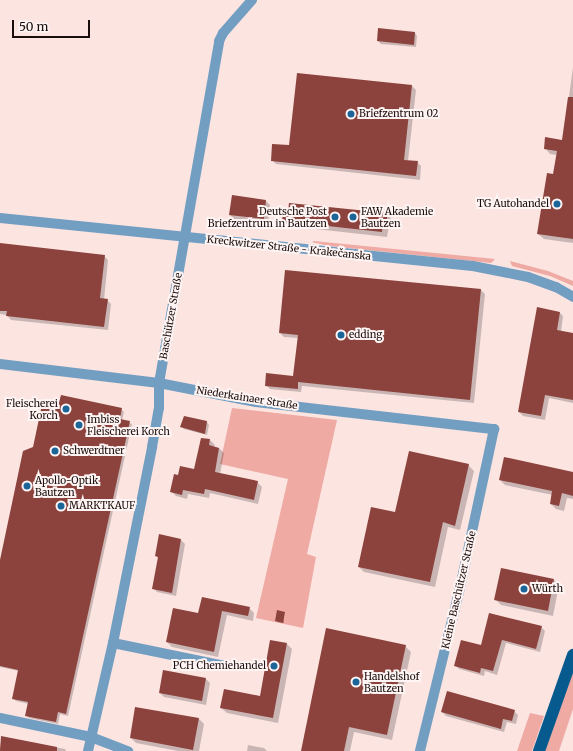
<!DOCTYPE html>
<meta charset="utf-8">
<style>
body{margin:0}
#map{position:relative;width:573px;height:751px;overflow:hidden;background:#fce4e1;font-family:Merriweather,serif}
div>[style]{position:absolute}
.green>*{inset:0;background:#eeaaa3}
.shadow>*{inset:0;background:#0003}
.building>*{inset:0;background:#8c433d}
.minor>*{height:10px;margin:-5px;padding:0 5px;transform-origin:5px;border-radius:5px;background:#729ec2}
.major>*{height:12px;margin:-6px;padding:0 6px;transform-origin:6px;border-radius:6px;background:#065a8d}
.dots>*{width:11px;height:11px;translate:-50% -50%;box-sizing:border-box;border:2px solid #fef5f4;border-radius:50%}
span{translate:-50% -50%;white-space:nowrap;text-align:center;line-height:1.15;-webkit-text-stroke:4px #fef5f4;paint-order:stroke}
.poi-label{font-size:10px;color:#1a0d0c}
.left{translate:0 -50%;text-align:left}
.right{translate:-100% -50%;text-align:right}
.street-label{font-size:10px;color:#1a0d0c}
.scale{position:absolute;left:12px;top:20px;width:78px;height:18px;box-sizing:border-box;border:2px solid #1a0d0c;border-top:0;padding-left:5px;font-size:12px;line-height:14px;white-space:nowrap;color:#1a0d0c;-webkit-text-stroke:3px #fef5f4;paint-order:stroke}
</style>
<div id="map">
<div class="green">
<i style="clip-path:polygon(314px 241px,465px 256px,495px 259px,491px 263px,329px 246px,312px 242px)"></i>
<i style="clip-path:polygon(510px 261px,548px 271px,573px 281px,573px 286px,550px 276px,512px 266px)"></i>
<i style="clip-path:polygon(232px 408px,337px 420px,307px 554px,316px 557px,303px 628px,256px 618px,288px 479px,220px 464px)"></i>
<i style="clip-path:polygon(573px 671px,573px 709px,559px 751px,545px 751px)"></i>
<i style="clip-path:polygon(530px 713px,544px 716px,532px 751px,517px 751px)"></i>
</div>
<div class="shadow">
<i style="clip-path:polygon(415px 33px,417px 36px,416px 47px,381px 44px,378px 41px)"></i>
<i style="clip-path:polygon(573px 67px,573px 243px,544px 239px,538px 234px,554px 175px,557px 155px,550px 154px,545px 148px,563px 141px)"></i>
<i style="clip-path:polygon(412px 86px,416px 90px,408px 161px,417px 162px,421px 166px,420px 180px,276px 164px,272px 160px,290px 146px)"></i>
<i style="clip-path:polygon(232px 197px,266px 201px,270px 205px,268px 223px,234px 219px,230px 215px)"></i>
<i style="clip-path:polygon(387px 214px,392px 220px,392px 226px,389px 226px,387px 237px,289px 226px,283px 221px)"></i>
<i style="clip-path:polygon(0 244px,104px 256px,108px 260px,104px 300px,107px 300px,111px 304px,108px 330px,11px 320px,7px 315px,0 314px)"></i>
<i style="clip-path:polygon(481px 290px,485px 294px,474px 403px,302px 386px,301px 392px,270px 389px,266px 385px,294px 377px,298px 338px,284px 337px,280px 333px)"></i>
<i style="clip-path:polygon(559px 312px,563px 316px,561px 332px,573px 334px,573px 403px,549px 398px,545px 420px,523px 416px,519px 412px)"></i>
<i style="clip-path:polygon(59px 405px,121px 409px,124px 412px,122px 420px,132px 424px,68px 716px,60px 714px,58px 724px,29px 718px,26px 715px,29px 704px,16px 701px,13px 698px,19px 671px,0 667px,0 565px,34px 447px)"></i>
<i style="clip-path:polygon(185px 418px,207px 422px,209px 425px,207px 435px,184px 429px,182px 427px)"></i>
<i style="clip-path:polygon(210px 440px,215px 445px,214px 447px,219px 448px,224px 453px,220px 474px,257px 482px,262px 487px,258px 504px,210px 493px,209px 498px,188px 494px,187px 499px,176px 496px,171px 491px,178px 476px,195px 470px)"></i>
<i style="clip-path:polygon(468px 465px,474px 471px,460px 530px,448px 527px,435px 587px,364px 572px,359px 567px,396px 513px)"></i>
<i style="clip-path:polygon(573px 473px,573px 499px,567px 498px,564px 511px,556px 509px,551px 504px,553px 495px,505px 485px,500px 480px)"></i>
<i style="clip-path:polygon(181px 540px,185px 544px,176px 596px,157px 592px,153px 588px,159px 559px,156px 556px)"></i>
<i style="clip-path:polygon(502px 569px,554px 580px,559px 585px,553px 616px,501px 605px,496px 600px)"></i>
<i style="clip-path:polygon(202px 599px,249px 608px,254px 613px,253px 621px,227px 615px,218px 657px,172px 647px,167px 642px,173px 609px,199px 614px)"></i>
<i style="clip-path:polygon(284px 613px,284px 623px,277px 622px,276px 621px)"></i>
<i style="clip-path:polygon(541px 627px,545px 631px,540px 652px,506px 643px,497px 675px,485px 671px,484px 676px,459px 669px,455px 665px,482px 646px)"></i>
<i style="clip-path:polygon(287px 644px,292px 649px,278px 723px,227px 713px,221px 708px,260px 697px)"></i>
<i style="clip-path:polygon(405px 646px,411px 652px,392px 740px,354px 732px,350px 751px,302px 751px)"></i>
<i style="clip-path:polygon(164px 671px,206px 679px,210px 683px,206px 705px,164px 697px,160px 693px)"></i>
<i style="clip-path:polygon(514px 711px,518px 715px,516px 724px,507px 722px,504px 732px,446px 716px,442px 712px)"></i>
<i style="clip-path:polygon(199px 719px,204px 724px,199px 751px,178px 751px,136px 743px,131px 738px)"></i>
<i style="clip-path:polygon(2px 737px,65px 749px,66px 751px,0 751px)"></i>
<i style="clip-path:polygon(248px 745px,264px 748px,267px 751px,247px 751px)"></i>
</div>
<div class="building">
<i style="clip-path:polygon(378px 28px,415px 32px,414px 45px,377px 41px)"></i>
<i style="clip-path:polygon(297px 73px,412px 85px,404px 160px,418px 161px,416px 176px,271px 161px,272px 144px,289px 145px)"></i>
<i style="clip-path:polygon(568px 97px,573px 97px,573px 239px,537px 234px,547px 173px,553px 174px,557px 151px,544px 149px,545px 137px,562px 140px)"></i>
<i style="clip-path:polygon(232px 195px,266px 200px,264px 219px,229px 215px)"></i>
<i style="clip-path:polygon(289px 203px,387px 213px,387px 221px,383px 221px,382px 232px,282px 221px,283px 212px,288px 212px)"></i>
<i style="clip-path:polygon(0 243px,105px 255px,100px 298px,108px 299px,104px 327px,6px 316px,7px 311px,0 311px)"></i>
<i style="clip-path:polygon(285px 270px,481px 289px,470px 400px,298px 382px,298px 389px,265px 386px,266px 373px,293px 376px,298px 335px,279px 333px)"></i>
<i style="clip-path:polygon(537px 307px,560px 312px,557px 330px,573px 333px,573px 400px,545px 395px,541px 416px,518px 412px)"></i>
<i style="clip-path:polygon(61px 395px,122px 408px,120px 419px,130px 421px,66px 714px,58px 712px,56px 722px,25px 716px,28px 702px,12px 699px,18px 670px,0 666px,0 560px,23px 451px,33px 447px,43px 400px,59px 403px)"></i>
<i style="clip-path:polygon(184px 416px,207px 421px,205px 434px,180px 427px)"></i>
<i style="clip-path:polygon(201px 438px,210px 439px,209px 445px,219px 448px,215px 472px,258px 481px,254px 500px,205px 489px,204px 494px,183px 490px,182px 495px,170px 492px,174px 474px,178px 475px,180px 466px,194px 469px)"></i>
<i style="clip-path:polygon(409px 451px,469px 464px,455px 526px,443px 522px,430px 582px,358px 567px,371px 507px,395px 512px)"></i>
<i style="clip-path:polygon(504px 457px,573px 472px,573px 496px,562px 493px,559px 506px,550px 504px,552px 491px,499px 480px)"></i>
<i style="clip-path:polygon(159px 534px,181px 539px,172px 593px,152px 589px,158px 557px,155px 556px)"></i>
<i style="clip-path:polygon(501px 568px,554px 579px,548px 611px,494px 600px)"></i>
<i style="clip-path:polygon(202px 597px,250px 607px,248px 616px,222px 611px,214px 652px,166px 642px,173px 608px,198px 613px)"></i>
<i style="clip-path:polygon(277px 610px,285px 612px,283px 623px,275px 621px)"></i>
<i style="clip-path:polygon(489px 613px,542px 626px,536px 649px,502px 640px,493px 671px,481px 668px,480px 673px,454px 666px,461px 640px,481px 645px)"></i>
<i style="clip-path:polygon(326px 628px,406px 645px,387px 735px,349px 727px,344px 751px,301px 751px)"></i>
<i style="clip-path:polygon(270px 640px,287px 643px,273px 718px,220px 708px,224px 689px,260px 696px)"></i>
<i style="clip-path:polygon(163px 670px,206px 678px,202px 701px,159px 693px)"></i>
<i style="clip-path:polygon(447px 691px,515px 710px,512px 721px,503px 719px,501px 729px,441px 712px)"></i>
<i style="clip-path:polygon(135px 707px,199px 718px,193px 750px,130px 738px)"></i>
<i style="clip-path:polygon(1px 736px,57px 747px,57px 751px,0 751px)"></i>
</div>
<div class="minor">
<i style="left:0;top:218px;width:475px;rotate:5.8deg"></i>
<i style="left:473px;top:266px;width:56px;rotate:11.3deg"></i>
<i style="left:528px;top:277px;width:30px;rotate:20deg"></i>
<i style="left:556px;top:287px;width:20px;rotate:30deg"></i>
<i style="left:0;top:364px;width:160px;rotate:6.8deg"></i>
<i style="left:159px;top:383px;width:99px;rotate:11.1deg"></i>
<i style="left:256px;top:402px;width:240px;rotate:6.5deg"></i>
<i style="left:494px;top:429px;width:167px;rotate:102.1deg"></i>
<i style="left:459px;top:592px;width:164px;rotate:103.8deg"></i>
<i style="left:113px;top:643px;width:114px;rotate:11.6deg"></i>
<i style="left:0;top:718px;width:93px;rotate:11.8deg"></i>
<i style="left:91px;top:737px;width:40px;rotate:21deg"></i>
<i style="left:88px;top:751px;width:111px;rotate:-77deg"></i>
<i style="left:113px;top:643px;width:200px;rotate:-78.7deg"></i>
<i style="left:152px;top:447px;width:40px;rotate:-80deg"></i>
<i style="left:159px;top:408px;width:25px;rotate:-90deg"></i>
<i style="left:159px;top:383px;width:347px;rotate:-80deg"></i>
<i style="left:219px;top:41px;width:9px;rotate:-63deg"></i>
<i style="left:223px;top:33px;width:44px;rotate:-48.7deg"></i>
</div>
<div class="major">
<i style="left:539px;top:751px;width:102px;rotate:-70.5deg"></i>
</div>
<div class="dots">
<i style="left:351px;top:114px;background:#1b6598"></i>
<i style="left:557px;top:204px;background:#1b6598"></i>
<i style="left:335px;top:217px;background:#1b6598"></i>
<i style="left:353px;top:217px;background:#1b6598"></i>
<i style="left:341px;top:335px;background:#1b6598"></i>
<i style="left:66px;top:409px;background:#1b6598"></i>
<i style="left:79px;top:425px;background:#1b6598"></i>
<i style="left:55px;top:451px;background:#1b6598"></i>
<i style="left:27px;top:486px;background:#1b6598"></i>
<i style="left:61px;top:506px;background:#1b6598"></i>
<i style="left:524px;top:589px;background:#1b6598"></i>
<i style="left:274px;top:666px;background:#1b6598"></i>
<i style="left:356px;top:682px;background:#1b6598"></i>
</div>
<div class="poi-label">
<span class="left" style="left:359px;top:114px">Briefzentrum 02</span>
<span class="right" style="left:549px;top:204px">TG Autohandel</span>
<span class="right" style="left:327px;top:217px">Deutsche Post<br>Briefzentrum in Bautzen</span>
<span class="left" style="left:361px;top:217px">FAW Akademie<br>Bautzen</span>
<span class="left" style="left:349px;top:335px">edding</span>
<span class="right" style="left:58px;top:409px">Fleischerei<br>Korch</span>
<span class="left" style="left:87px;top:425px">Imbiss<br>Fleischerei Korch</span>
<span class="left" style="left:63px;top:451px">Schwerdtner</span>
<span class="left" style="left:35px;top:486px">Apollo-Optik<br>Bautzen</span>
<span class="left" style="left:69px;top:506px">MARKTKAUF</span>
<span class="left" style="left:532px;top:589px">Würth</span>
<span class="right" style="left:266px;top:666px">PCH Chemiehandel</span>
<span class="left" style="left:364px;top:682px">Handelshof<br>Bautzen</span>
</div>
<div class="street-label">
<span style="left:289px;top:248px;rotate:6deg">Kreckwitzer Straße - Krakečanska</span>
<span style="left:171px;top:316px;rotate:-80deg">Baschützer Straße</span>
<span style="left:247px;top:398px;rotate:9deg">Niederkainaer Straße</span>
<span style="left:459px;top:590px;rotate:-77deg">Kleine Baschützer Straße</span>
</div>
<div class="scale">50 m</div>
</div>
